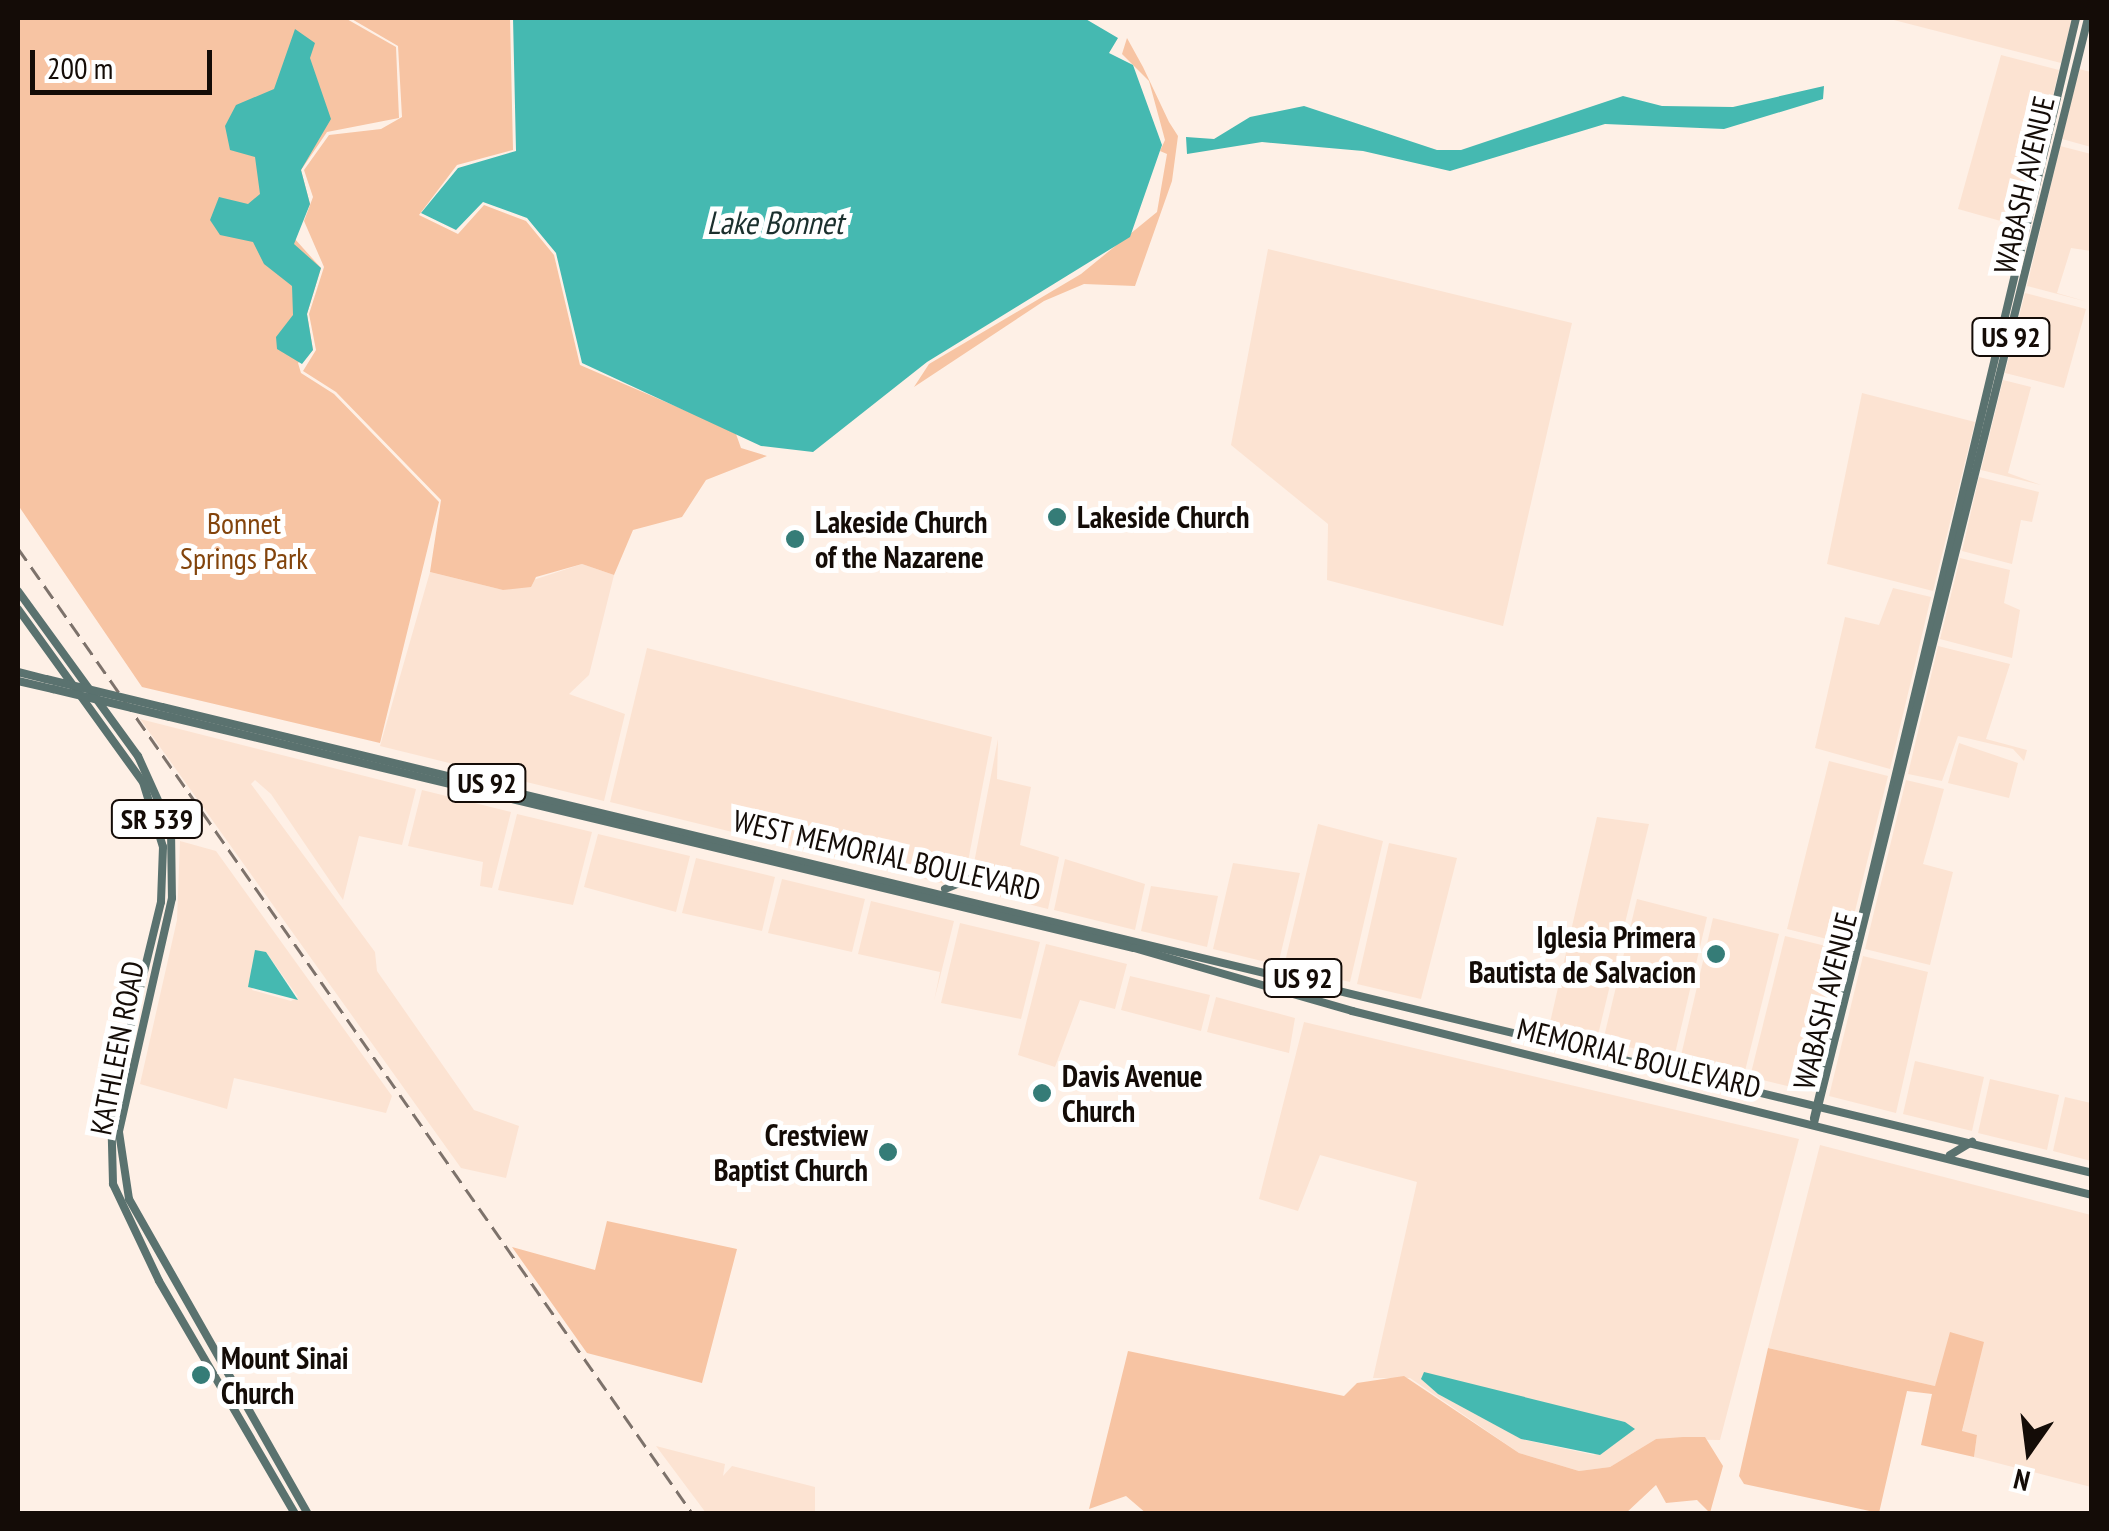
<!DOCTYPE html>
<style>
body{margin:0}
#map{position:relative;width:2109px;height:1531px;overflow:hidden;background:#fef0e6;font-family:"PT Sans Narrow",sans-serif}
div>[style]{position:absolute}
.built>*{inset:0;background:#fce3d2}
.green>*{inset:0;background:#f7c4a3}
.water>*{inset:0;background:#45b9b1}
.primary>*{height:8px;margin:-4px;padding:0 4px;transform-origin:4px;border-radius:4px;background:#5a726f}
.rail>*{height:2.5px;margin-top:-1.25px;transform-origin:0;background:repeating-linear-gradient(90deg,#7d726b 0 15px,transparent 0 23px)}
.primary-bridge>*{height:8px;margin:-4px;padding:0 4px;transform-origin:4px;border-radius:4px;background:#5a726f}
.dots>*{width:28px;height:28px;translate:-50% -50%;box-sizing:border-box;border:5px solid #fff;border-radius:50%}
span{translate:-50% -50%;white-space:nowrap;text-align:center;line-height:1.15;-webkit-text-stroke:10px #fff;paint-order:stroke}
.shield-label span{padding:2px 8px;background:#fff;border:2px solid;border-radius:8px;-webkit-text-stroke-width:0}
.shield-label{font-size:28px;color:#140c07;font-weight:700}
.street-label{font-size:30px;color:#140c07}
.poi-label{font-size:30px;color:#140c07;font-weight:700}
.left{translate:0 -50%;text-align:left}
.right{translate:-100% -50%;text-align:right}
.park-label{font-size:30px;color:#83440c}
.water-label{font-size:32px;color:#1b302e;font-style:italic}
.frame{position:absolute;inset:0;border:20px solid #140c07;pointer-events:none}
.north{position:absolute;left:1979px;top:1401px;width:100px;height:100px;-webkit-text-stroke:8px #fff;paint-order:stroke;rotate:194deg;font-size:28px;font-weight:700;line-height:40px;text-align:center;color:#140c07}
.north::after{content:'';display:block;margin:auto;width:35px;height:45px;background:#140c07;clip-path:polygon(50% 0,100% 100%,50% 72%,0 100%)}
.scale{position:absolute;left:30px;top:50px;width:182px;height:45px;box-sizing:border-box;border:5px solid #140c07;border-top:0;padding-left:12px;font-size:30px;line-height:35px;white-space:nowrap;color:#140c07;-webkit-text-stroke:8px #fff;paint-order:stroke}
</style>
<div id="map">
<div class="built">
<i style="clip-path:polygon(1886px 18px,2072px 18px,2061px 63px)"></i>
<i style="clip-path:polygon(2001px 55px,2059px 70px,2022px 227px,1958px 209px)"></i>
<i style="clip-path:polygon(2079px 69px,2091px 72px,2091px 147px,2062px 139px)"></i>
<i style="clip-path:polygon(2060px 146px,2091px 154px,2091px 251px,2071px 248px,2057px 293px,2088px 302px,2027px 286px)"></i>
<i style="clip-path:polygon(1268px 249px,1572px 323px,1503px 626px,1327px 580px,1328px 524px,1231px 445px)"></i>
<i style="clip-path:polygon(2025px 293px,2086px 309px,2064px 388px,2005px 373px)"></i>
<i style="clip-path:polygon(2003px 380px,2031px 387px,2008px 473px,2041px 485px,1981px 470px)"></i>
<i style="clip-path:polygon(1862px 393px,1975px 422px,1933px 591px,1827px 564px)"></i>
<i style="clip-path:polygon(1979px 477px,2039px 492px,2032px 522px,2021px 520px,2012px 564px,1962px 551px)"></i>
<i style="clip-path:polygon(1960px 558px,2010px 570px,2004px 603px,2020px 610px,2012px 658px,1940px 639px)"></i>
<i style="clip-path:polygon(582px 564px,614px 575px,589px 675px,569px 694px,625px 714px,604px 801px,380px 746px,430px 572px,503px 590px)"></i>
<i style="clip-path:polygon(1893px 588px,1931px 597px,1890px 769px,1815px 748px,1845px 617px,1879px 625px)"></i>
<i style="clip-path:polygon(1938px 646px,2010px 664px,1986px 739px,2027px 750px,2024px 761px,2013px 749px,1958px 736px,1942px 781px,1908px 774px)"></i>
<i style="clip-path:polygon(647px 648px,992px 737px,965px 877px,949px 885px,610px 802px)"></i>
<i style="clip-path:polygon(140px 719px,416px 789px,402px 845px,359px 836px,343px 900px,271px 794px,255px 780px,251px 784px,375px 952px,377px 971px,474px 1110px,519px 1126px,506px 1178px,461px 1168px)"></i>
<i style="clip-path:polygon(998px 739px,997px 779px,1031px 787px,1020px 845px,1059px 857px,1048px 909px,969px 889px)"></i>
<i style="clip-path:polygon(1959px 743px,2018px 763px,2009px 798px,1948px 783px)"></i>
<i style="clip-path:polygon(1829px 761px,1888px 776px,1847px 944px,1787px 929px)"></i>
<i style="clip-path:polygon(1906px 780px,1944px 789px,1923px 864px,1953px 872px,1930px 965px,1865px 949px)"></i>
<i style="clip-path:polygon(422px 790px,511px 812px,492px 888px,480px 886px,483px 862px,408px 846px)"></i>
<i style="clip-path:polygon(517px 814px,592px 832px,573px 905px,498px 890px)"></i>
<i style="clip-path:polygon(1597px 817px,1649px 824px,1597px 1039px,1549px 1027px)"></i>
<i style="clip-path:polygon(1318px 824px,1383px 841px,1350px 982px,1284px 966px)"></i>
<i style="clip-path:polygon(598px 834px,690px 856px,676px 912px,584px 887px)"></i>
<i style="clip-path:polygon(evenodd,180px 841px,216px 851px,392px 1096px,386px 1113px,234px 1078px,227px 1109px,140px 1084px,177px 920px,180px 841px,266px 952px,298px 997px,291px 1001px,252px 990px,266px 952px)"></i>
<i style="clip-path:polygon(1389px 843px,1457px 858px,1421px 999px,1357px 984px)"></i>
<i style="clip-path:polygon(696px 858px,775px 877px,762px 931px,682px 913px)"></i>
<i style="clip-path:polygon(1065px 859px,1145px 884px,1135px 930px,1054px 910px)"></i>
<i style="clip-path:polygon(1233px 863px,1300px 873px,1278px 965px,1213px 949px)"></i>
<i style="clip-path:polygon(782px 879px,865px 899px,852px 952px,768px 933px)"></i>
<i style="clip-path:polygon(1151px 886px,1218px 896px,1207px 947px,1141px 931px)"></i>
<i style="clip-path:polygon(1637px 899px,1707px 917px,1674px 1058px,1603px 1041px)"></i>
<i style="clip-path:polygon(871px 901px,954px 921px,934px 1001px,940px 972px,858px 954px)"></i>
<i style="clip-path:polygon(1713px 918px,1779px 934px,1744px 1075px,1680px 1060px)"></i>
<i style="clip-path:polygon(960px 923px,1040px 942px,1021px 1019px,941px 1003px)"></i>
<i style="clip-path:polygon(1785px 936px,1846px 951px,1812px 1092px,1750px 1077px)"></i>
<i style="clip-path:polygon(1046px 944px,1127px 964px,1115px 1009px,1080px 1000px,1055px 1067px,1018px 1055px)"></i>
<i style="clip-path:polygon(1863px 956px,1928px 972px,1896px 1113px,1829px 1096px)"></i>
<i style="clip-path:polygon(1130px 976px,1210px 995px,1201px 1031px,1121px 1010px)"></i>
<i style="clip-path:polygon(1216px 997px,1295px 1018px,1289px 1053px,1207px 1032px)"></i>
<i style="clip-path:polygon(evenodd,1304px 1022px,1799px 1139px,1720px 1440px,1656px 1439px,1610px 1467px,1579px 1471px,1519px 1453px,1410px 1378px,1373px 1378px,1417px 1182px,1320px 1155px,1298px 1211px,1259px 1199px,1304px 1022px,1421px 1379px,1604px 1418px,1625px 1422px,1594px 1455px,1521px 1439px,1421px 1379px)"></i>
<i style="clip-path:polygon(1915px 1061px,1984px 1077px,1972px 1131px,1903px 1114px)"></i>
<i style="clip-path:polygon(1990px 1079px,2059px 1095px,2047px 1150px,1978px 1133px)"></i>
<i style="clip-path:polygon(2065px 1097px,2091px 1103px,2091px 1161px,2053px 1151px)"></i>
<i style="clip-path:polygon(1820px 1145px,2091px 1215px,2091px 1487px,1974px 1457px,1977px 1435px,1962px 1432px,1983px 1342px,1935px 1386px,1768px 1348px)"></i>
<i style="clip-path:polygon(656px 1446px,725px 1464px,723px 1476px,732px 1466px,815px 1487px,815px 1513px,706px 1513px)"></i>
</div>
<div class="green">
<i style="clip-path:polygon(18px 18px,345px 18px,396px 47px,399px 118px,327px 132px,301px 170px,310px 204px,294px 238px,321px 268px,307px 314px,313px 350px,298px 363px,301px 373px,334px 394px,439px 502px,380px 743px,142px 687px,18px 505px)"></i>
<i style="clip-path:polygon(350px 18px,510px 18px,513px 150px,457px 165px,419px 215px,458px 234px,484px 205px,526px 221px,554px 255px,580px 365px,703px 418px,736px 434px,741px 448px,767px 456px,706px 480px,682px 517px,633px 530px,614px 575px,582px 564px,536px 577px,531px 587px,503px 590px,430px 572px,441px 500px,336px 392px,303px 371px,316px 350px,309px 314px,324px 267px,304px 221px,313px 197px,304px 170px,329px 135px,381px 129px,402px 117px,398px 46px)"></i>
<i style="clip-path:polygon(1127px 38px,1143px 67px,1169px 122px,1178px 136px,1172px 181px,1135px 286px,1084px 284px,1044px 301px,914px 387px,929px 364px,1081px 274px,1157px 212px,1167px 154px,1160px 151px,1165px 140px,1149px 81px,1122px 54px)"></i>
<i style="clip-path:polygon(607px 1221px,737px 1249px,702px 1383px,587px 1353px,512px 1247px,595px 1270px)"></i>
<i style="clip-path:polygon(1950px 1332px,1984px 1342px,1962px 1431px,1977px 1435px,1974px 1457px,1921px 1445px,1932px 1394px,1907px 1391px,1879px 1513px,1744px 1484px,1739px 1476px,1768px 1348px,1935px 1386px)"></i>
<i style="clip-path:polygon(1128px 1351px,1344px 1396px,1357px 1383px,1404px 1376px,1519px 1453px,1579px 1471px,1610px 1467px,1656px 1439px,1683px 1437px,1705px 1437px,1723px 1466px,1710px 1513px,1697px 1500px,1666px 1503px,1656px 1485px,1625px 1514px,1147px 1514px,1126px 1496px,1089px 1509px)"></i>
</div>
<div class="water">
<i style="clip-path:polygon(513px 18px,1084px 18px,1118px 38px,1109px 53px,1133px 65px,1162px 145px,1130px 237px,927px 362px,813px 452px,761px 446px,582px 363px,556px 253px,527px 218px,483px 202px,456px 230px,421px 213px,458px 168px,516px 151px)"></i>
<i style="clip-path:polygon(295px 29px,315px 43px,310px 58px,331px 119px,301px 170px,310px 204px,294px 244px,321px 268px,307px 314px,313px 350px,302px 364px,277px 349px,276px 337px,293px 315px,292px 286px,264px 264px,253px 242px,220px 235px,210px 220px,219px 197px,248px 204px,260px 194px,255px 157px,230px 150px,225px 126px,236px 105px,274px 89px)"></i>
<i style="clip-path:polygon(1824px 86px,1823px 99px,1724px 129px,1605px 124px,1450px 171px,1363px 151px,1262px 142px,1187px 154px,1186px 137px,1214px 139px,1250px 117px,1304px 106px,1437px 150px,1461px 150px,1623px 96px,1662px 106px,1733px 107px)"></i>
<i style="clip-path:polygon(255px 950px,266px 952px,298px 1000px,248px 987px)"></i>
<i style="clip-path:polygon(1424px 1372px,1625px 1422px,1635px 1429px,1600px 1455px,1521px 1439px,1438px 1394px,1421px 1379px)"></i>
</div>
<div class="primary">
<i style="left:18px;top:591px;width:204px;rotate:54deg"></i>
<i style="left:138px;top:756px;width:80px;rotate:65.7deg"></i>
<i style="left:171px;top:829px;width:69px;rotate:89.2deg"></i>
<i style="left:172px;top:898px;width:240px;rotate:102.8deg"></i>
<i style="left:119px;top:1132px;width:68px;rotate:81.5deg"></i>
<i style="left:129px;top:1199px;width:362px;rotate:60.4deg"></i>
<i style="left:18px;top:609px;width:213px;rotate:54.2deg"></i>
<i style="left:143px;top:782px;width:68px;rotate:72.9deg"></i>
<i style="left:163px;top:847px;width:55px;rotate:92.1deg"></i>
<i style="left:161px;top:902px;width:211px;rotate:103.7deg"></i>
<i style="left:111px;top:1107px;width:77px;rotate:88.5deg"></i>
<i style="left:113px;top:1184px;width:107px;rotate:64.6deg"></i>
<i style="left:159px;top:1281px;width:270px;rotate:59.7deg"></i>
<i style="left:18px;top:672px;width:29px;rotate:14deg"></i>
<i style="left:18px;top:681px;width:36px;rotate:13deg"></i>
<i style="left:162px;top:707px;width:1985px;rotate:13.57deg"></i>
<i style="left:170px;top:717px;width:991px;rotate:13.48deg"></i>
<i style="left:1134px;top:948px;width:227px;rotate:16.1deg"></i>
<i style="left:1352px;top:1011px;width:763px;rotate:13.96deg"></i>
<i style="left:945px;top:889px;width:25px;rotate:-23deg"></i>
<i style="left:1814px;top:1118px;width:1131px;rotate:-76.6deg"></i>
<i style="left:1814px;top:1123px;width:1138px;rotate:-76.07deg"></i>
<i style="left:1950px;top:1155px;width:26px;rotate:-31deg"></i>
</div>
<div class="rail">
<i style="left:18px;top:548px;width:1178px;rotate:55.06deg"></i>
</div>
<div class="primary-bridge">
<i style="left:46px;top:679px;width:119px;rotate:13.6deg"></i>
<i style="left:53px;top:689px;width:120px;rotate:13.5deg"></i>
</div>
<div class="dots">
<i style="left:1057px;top:517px;background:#357c77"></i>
<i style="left:795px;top:539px;background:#357c77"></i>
<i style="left:1716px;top:954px;background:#357c77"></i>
<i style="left:1042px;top:1093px;background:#357c77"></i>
<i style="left:888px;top:1152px;background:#357c77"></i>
<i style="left:201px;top:1375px;background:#357c77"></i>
</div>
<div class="shield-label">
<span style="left:2011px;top:337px">US 92</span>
<span style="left:487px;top:783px">US 92</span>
<span style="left:157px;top:819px">SR 539</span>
<span style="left:1303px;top:978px">US 92</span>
</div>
<div class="street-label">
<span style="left:2024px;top:185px;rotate:-77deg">WABASH AVENUE</span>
<span style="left:887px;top:855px;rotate:13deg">WEST MEMORIAL BOULEVARD</span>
<span style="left:1825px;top:1001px;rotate:-76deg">WABASH AVENUE</span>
<span style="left:117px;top:1048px;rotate:-79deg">KATHLEEN ROAD</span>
<span style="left:1639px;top:1058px;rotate:14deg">MEMORIAL BOULEVARD</span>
</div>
<div class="poi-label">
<span class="left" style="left:1077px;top:517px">Lakeside Church</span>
<span class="left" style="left:815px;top:539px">Lakeside Church<br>of the Nazarene</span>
<span class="right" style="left:1696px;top:954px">Iglesia Primera<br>Bautista de Salvacion</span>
<span class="left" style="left:1062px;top:1093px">Davis Avenue<br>Church</span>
<span class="right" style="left:868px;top:1152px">Crestview<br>Baptist Church</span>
<span class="left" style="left:221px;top:1375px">Mount Sinai<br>Church</span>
</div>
<div class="park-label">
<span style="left:244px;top:540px">Bonnet<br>Springs Park</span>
</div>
<div class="water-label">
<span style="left:775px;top:222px">Lake Bonnet</span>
</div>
<div class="frame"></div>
<div class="north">N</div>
<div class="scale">200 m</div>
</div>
